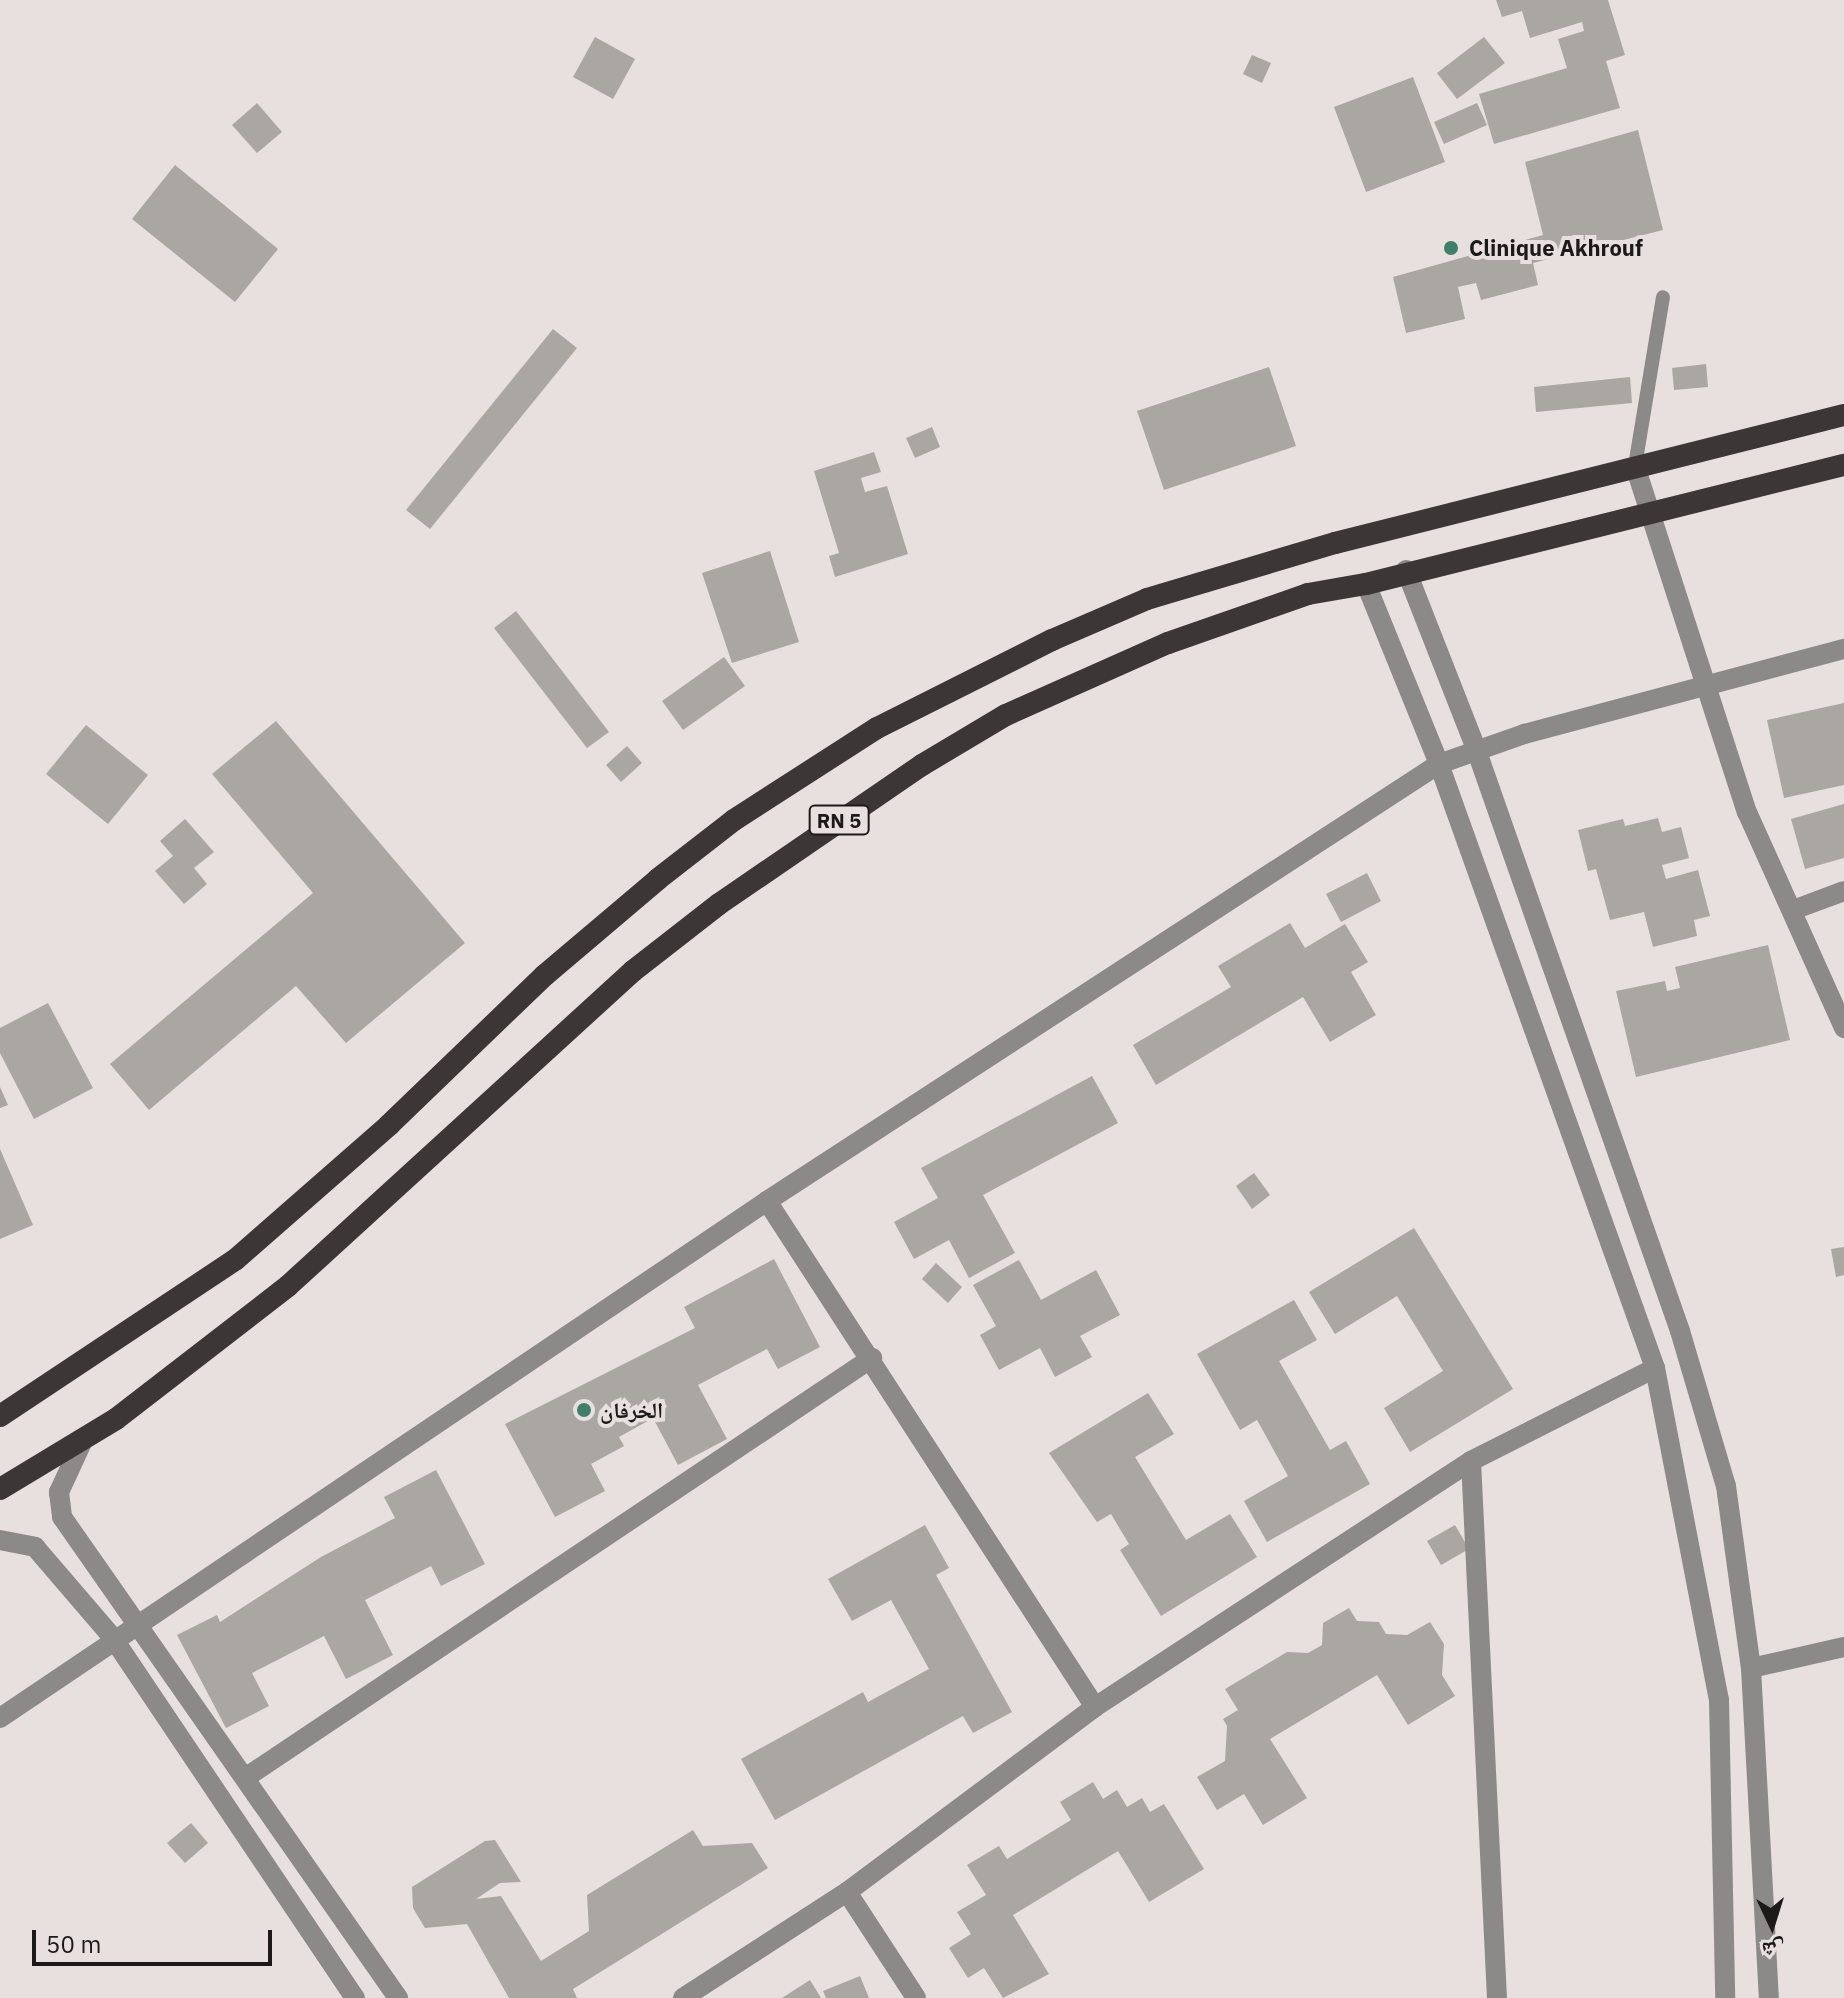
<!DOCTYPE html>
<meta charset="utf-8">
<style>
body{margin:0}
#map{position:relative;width:1844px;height:1998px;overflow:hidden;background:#e7e0de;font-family:"IBM Plex Sans","Noto Naskh Arabic",sans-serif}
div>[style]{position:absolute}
.building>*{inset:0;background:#aaa6a2}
.service>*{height:14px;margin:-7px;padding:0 7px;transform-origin:7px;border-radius:7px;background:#8c8989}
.minor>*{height:20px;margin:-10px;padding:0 10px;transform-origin:10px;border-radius:10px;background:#8c8989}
.trunk>*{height:22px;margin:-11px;padding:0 11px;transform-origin:11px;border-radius:11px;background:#3c3637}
.dots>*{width:22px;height:22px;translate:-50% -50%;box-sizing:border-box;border:4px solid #e7e0de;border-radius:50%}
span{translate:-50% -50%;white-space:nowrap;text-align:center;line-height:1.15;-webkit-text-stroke:8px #e7e0de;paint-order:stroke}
.shield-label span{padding:2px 6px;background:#e7e0de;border:2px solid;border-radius:6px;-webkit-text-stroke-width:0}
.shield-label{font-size:20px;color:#1c1919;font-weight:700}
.poi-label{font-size:22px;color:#1c1919;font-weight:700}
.left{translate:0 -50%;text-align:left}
.north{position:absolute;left:1732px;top:1886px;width:80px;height:80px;-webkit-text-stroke:6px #e7e0de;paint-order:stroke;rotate:176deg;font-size:22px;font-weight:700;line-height:32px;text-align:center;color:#1c1919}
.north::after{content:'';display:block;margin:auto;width:28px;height:36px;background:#1c1919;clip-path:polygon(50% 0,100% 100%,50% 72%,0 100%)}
.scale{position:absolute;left:32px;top:1930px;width:240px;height:36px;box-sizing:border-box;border:4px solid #1c1919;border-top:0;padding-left:10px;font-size:24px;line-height:28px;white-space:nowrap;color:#1c1919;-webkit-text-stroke:6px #e7e0de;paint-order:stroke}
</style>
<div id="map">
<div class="building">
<i style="clip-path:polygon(1496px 0,1608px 0,1625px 55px,1606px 61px,1620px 108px,1494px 144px,1479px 94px,1567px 68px,1558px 39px,1584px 31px,1582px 22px,1530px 38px,1522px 11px,1502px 17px)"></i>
<i style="clip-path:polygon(595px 37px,635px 59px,613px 99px,573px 77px)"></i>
<i style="clip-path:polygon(1484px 37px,1505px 63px,1457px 99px,1437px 73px)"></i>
<i style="clip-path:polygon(1252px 55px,1271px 63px,1262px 83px,1243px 74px)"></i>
<i style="clip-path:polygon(1413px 77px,1445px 162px,1366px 192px,1334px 107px)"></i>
<i style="clip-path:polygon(257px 103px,282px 132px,257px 153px,232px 125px)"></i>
<i style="clip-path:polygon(1477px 103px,1487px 125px,1444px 144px,1434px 122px)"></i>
<i style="clip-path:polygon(1638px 130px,1663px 230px,1533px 263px,1538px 285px,1481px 300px,1476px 283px,1458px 287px,1465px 319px,1406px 333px,1393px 277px,1543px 235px,1525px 162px)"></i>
<i style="clip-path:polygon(175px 165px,278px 249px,235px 302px,132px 219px)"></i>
<i style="clip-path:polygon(553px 329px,577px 348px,430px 529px,406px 510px)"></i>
<i style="clip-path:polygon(1706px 364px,1708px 387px,1674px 390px,1672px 368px)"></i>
<i style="clip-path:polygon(1269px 367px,1296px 446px,1164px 490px,1137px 411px)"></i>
<i style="clip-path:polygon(1630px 377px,1632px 403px,1536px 412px,1534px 387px)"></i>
<i style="clip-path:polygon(932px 427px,940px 447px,915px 458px,906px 438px)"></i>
<i style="clip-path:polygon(874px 452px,881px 472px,861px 478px,865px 492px,887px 486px,908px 554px,835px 577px,829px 556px,839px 553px,814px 471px)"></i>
<i style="clip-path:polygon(770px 551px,799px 642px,732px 663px,702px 573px)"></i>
<i style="clip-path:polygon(516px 611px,609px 732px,587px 748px,494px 628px)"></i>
<i style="clip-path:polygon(724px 657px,745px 686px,683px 730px,662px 701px)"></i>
<i style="clip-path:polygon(1844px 703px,1844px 785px,1784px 798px,1767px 720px)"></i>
<i style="clip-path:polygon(276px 721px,465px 943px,346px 1043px,296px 986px,149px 1110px,110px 1064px,313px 893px,212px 774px)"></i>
<i style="clip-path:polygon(86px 725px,148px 775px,108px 824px,46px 774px)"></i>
<i style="clip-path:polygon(627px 746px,642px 763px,621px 782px,606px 765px)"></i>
<i style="clip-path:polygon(1844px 804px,1844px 858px,1805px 869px,1791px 819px)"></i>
<i style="clip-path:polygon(1658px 818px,1662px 832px,1681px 827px,1689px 858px,1662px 865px,1666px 879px,1698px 870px,1710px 916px,1694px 920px,1697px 936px,1653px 947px,1644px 912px,1610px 920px,1596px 869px,1588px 871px,1578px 830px,1623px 819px,1625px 826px)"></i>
<i style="clip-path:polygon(185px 819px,214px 852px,194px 868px,207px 884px,184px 904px,155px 871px,173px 856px,160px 841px)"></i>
<i style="clip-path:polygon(1367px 873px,1381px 901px,1341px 922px,1326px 894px)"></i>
<i style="clip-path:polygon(1290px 923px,1305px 948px,1345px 924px,1368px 962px,1351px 972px,1376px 1015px,1330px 1042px,1303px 997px,1156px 1085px,1133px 1045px,1231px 987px,1218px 966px)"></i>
<i style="clip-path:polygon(1768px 945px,1790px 1040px,1636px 1077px,1616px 991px,1665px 981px,1667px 991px,1680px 988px,1675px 967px)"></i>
<i style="clip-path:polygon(48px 1003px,93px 1088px,34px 1119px,0 1053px,0 1028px)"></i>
<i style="clip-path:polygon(1092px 1076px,1118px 1123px,983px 1195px,1015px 1253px,969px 1278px,949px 1240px,914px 1259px,894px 1222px,938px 1198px,921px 1168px)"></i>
<i style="clip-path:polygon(0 1087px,8px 1105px,0 1108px)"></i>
<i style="clip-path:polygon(0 1149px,33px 1225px,0 1239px)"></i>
<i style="clip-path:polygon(1254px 1173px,1270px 1195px,1252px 1209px,1236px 1186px)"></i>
<i style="clip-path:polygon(1414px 1228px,1513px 1389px,1410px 1452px,1384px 1408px,1443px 1371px,1397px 1296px,1335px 1334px,1309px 1292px)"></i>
<i style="clip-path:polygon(1844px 1247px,1844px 1275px,1836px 1277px,1831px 1249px)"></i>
<i style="clip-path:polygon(774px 1259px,820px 1347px,778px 1369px,767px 1349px,698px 1385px,727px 1439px,678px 1465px,653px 1418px,619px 1437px,624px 1446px,591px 1464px,605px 1491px,555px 1517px,505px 1424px,695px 1328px,684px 1307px)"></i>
<i style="clip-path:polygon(1019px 1260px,1041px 1300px,1096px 1270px,1120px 1315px,1080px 1336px,1092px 1357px,1055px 1377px,1040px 1348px,999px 1370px,980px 1335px,996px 1326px,973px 1285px)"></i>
<i style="clip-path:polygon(936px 1263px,962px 1287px,948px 1303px,922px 1279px)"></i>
<i style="clip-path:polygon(1294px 1300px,1317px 1340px,1279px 1361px,1330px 1450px,1346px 1441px,1370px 1484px,1267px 1542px,1244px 1501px,1288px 1476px,1257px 1420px,1240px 1430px,1197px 1354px)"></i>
<i style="clip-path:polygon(1148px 1393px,1174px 1434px,1135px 1457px,1186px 1540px,1230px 1514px,1257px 1557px,1161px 1616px,1120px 1550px,1129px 1544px,1111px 1514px,1097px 1522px,1049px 1453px)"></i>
<i style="clip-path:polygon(436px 1470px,485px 1564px,441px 1586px,431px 1566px,365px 1600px,393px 1655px,346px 1679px,324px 1636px,252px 1673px,269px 1706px,226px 1728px,177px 1635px,217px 1615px,220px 1622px,321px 1557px,395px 1518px,384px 1497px)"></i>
<i style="clip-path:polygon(925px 1525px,949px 1568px,936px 1575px,1012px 1712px,973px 1733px,963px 1716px,775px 1820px,741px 1759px,863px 1692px,868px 1702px,929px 1669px,891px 1600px,852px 1621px,828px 1579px)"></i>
<i style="clip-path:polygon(1455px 1525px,1469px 1549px,1441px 1565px,1427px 1541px)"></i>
<i style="clip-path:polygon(1349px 1608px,1357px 1621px,1379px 1622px,1386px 1634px,1407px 1635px,1430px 1622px,1444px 1644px,1442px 1675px,1455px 1696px,1408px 1725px,1377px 1675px,1270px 1739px,1307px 1798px,1263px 1825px,1244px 1794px,1217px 1810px,1197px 1777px,1225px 1761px,1227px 1726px,1223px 1719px,1238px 1710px,1225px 1689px,1287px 1652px,1308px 1653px,1322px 1645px,1323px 1623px)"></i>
<i style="clip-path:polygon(1093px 1782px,1103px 1799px,1117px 1790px,1127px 1807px,1142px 1798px,1150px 1812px,1164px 1804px,1204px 1869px,1149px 1902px,1118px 1851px,1013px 1915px,1049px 1974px,1003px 1998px,984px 1968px,968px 1978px,949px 1948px,971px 1934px,957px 1912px,986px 1895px,967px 1865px,999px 1846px,1007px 1859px,1071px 1820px,1060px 1802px)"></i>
<i style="clip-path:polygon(191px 1823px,208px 1843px,185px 1863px,167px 1843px)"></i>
<i style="clip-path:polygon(693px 1830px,703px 1846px,752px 1843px,768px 1868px,573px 1989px,577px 1998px,509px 1998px,467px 1924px,425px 1928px,413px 1908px,412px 1887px,485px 1841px,495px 1840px,521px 1882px,500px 1883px,476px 1899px,501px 1896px,541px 1961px,589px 1931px,587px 1895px)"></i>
<i style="clip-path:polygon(860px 1976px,869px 1998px,826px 1998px,823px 1991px)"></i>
<i style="clip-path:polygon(810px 1980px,821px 1998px,782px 1998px)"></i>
</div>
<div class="service">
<i style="left:1635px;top:466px;width:171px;rotate:-80.6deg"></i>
</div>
<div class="minor">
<i style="left:1635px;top:466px;width:364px;rotate:72.1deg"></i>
<i style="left:1747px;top:812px;width:237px;rotate:65.8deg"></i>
<i style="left:1406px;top:570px;width:192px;rotate:68.6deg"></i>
<i style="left:1476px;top:749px;width:617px;rotate:70.68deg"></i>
<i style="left:1680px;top:1331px;width:162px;rotate:73.5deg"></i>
<i style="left:1726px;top:1486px;width:184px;rotate:82.2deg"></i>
<i style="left:1751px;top:1668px;width:330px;rotate:86.9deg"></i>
<i style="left:1366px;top:584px;width:194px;rotate:67.9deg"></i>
<i style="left:1439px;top:764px;width:641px;rotate:70.32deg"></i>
<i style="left:1655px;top:1368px;width:338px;rotate:79.1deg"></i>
<i style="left:1719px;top:1700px;width:298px;rotate:88.8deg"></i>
<i style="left:1793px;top:910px;width:54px;rotate:-20.4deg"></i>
<i style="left:767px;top:1201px;width:603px;rotate:57.05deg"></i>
<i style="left:84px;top:1438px;width:60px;rotate:114.8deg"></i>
<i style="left:59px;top:1492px;width:25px;rotate:83deg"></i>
<i style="left:62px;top:1517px;width:587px;rotate:55.06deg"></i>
<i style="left:1471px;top:1461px;width:538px;rotate:87.23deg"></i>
<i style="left:0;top:1540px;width:36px;rotate:11deg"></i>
<i style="left:35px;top:1547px;width:120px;rotate:49.4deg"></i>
<i style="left:113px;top:1638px;width:434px;rotate:56.1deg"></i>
<i style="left:1751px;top:1668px;width:95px;rotate:-12.7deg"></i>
<i style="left:0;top:1718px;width:925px;rotate:-33.98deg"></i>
<i style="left:767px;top:1201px;width:802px;rotate:-33.04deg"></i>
<i style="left:1439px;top:764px;width:90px;rotate:-19.4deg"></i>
<i style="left:1524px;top:734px;width:331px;rotate:-14.9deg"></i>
<i style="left:245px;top:1778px;width:755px;rotate:-33.82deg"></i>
<i style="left:847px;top:1892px;width:126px;rotate:56.9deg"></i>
<i style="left:683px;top:1998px;width:195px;rotate:-32.9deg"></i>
<i style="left:847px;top:1892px;width:309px;rotate:-36.7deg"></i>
<i style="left:1095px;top:1707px;width:449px;rotate:-33.2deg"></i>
<i style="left:1471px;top:1461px;width:206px;rotate:-26.8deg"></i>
</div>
<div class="trunk">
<i style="left:0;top:1416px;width:282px;rotate:-33.6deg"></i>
<i style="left:235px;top:1260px;width:205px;rotate:-41.2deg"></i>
<i style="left:389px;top:1125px;width:216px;rotate:-43.9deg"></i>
<i style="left:545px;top:975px;width:148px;rotate:-40.3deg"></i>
<i style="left:658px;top:879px;width:96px;rotate:-37.8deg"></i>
<i style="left:734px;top:820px;width:170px;rotate:-32.8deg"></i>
<i style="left:877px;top:728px;width:196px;rotate:-26.7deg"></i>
<i style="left:1052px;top:640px;width:103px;rotate:-23.3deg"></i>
<i style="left:1147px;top:599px;width:196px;rotate:-16.6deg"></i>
<i style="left:1335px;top:543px;width:525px;rotate:-14.12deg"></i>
<i style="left:0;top:1489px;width:135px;rotate:-31.1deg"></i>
<i style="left:116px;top:1419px;width:217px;rotate:-37.7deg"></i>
<i style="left:288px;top:1286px;width:467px;rotate:-42.4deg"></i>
<i style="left:633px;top:971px;width:109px;rotate:-37.9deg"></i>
<i style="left:719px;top:904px;width:246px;rotate:-34.4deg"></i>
<i style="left:922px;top:765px;width:98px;rotate:-30.8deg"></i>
<i style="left:1006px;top:715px;width:177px;rotate:-24deg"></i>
<i style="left:1168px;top:643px;width:148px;rotate:-19.3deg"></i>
<i style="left:1308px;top:594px;width:59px;rotate:-9.8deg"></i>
<i style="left:1366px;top:584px;width:493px;rotate:-14deg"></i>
</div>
<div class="dots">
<i style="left:1451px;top:248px;background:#407e6b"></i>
<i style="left:584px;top:1410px;background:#407e6b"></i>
</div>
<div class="shield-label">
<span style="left:839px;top:820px">RN 5</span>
</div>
<div class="poi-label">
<span class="left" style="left:1469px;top:248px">Clinique Akhrouf</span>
<span class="left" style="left:600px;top:1410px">الخرفان</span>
</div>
<div class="north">ش</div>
<div class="scale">50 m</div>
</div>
